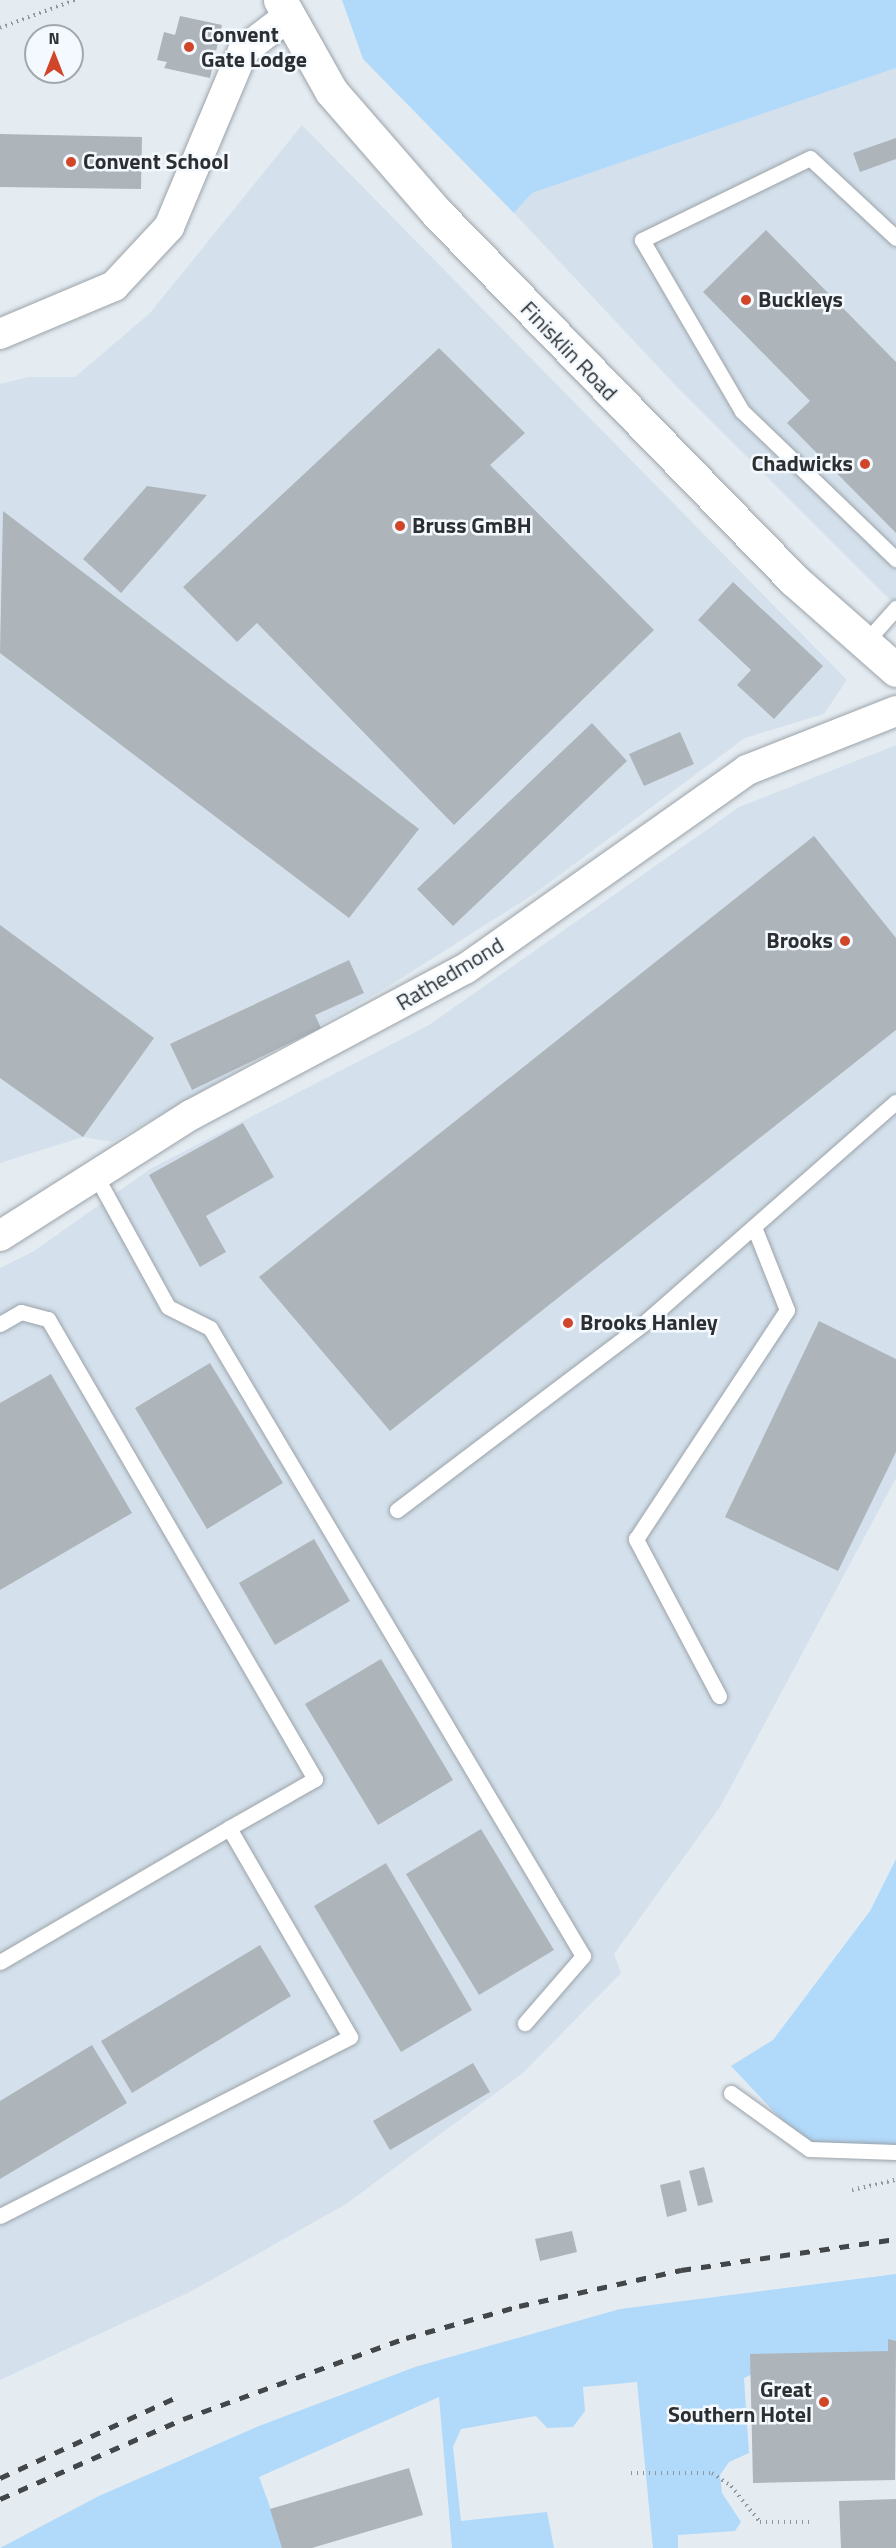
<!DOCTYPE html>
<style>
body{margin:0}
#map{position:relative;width:896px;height:2548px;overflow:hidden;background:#e4ecf2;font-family:"Titillium Web",sans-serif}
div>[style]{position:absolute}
.built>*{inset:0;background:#d4e1ec}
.green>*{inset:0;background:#b1d9fa}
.building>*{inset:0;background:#adb4ba}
.path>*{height:4px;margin-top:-2px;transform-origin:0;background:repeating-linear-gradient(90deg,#90969a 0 1.5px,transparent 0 6px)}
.roads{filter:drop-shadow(0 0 2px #9ca3a9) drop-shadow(0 0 2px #9ca3a9)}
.service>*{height:15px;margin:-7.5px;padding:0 7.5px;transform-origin:7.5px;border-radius:7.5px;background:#fff}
.minor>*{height:30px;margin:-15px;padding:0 15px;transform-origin:15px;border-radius:15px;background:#fff}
.tertiary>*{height:33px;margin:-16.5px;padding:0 16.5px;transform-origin:16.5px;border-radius:16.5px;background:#fff}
.rail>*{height:4.5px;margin-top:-2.25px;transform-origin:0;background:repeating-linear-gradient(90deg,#434749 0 10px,transparent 0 20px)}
.dots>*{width:16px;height:16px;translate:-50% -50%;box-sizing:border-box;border:3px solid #f3f9fe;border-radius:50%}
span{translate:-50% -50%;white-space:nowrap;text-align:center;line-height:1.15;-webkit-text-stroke:5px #f3f9fe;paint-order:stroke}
.poi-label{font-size:22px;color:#2c2f31;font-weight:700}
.left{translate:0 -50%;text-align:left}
.right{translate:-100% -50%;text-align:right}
.street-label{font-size:22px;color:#2c2f31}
.north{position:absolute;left:24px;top:24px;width:60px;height:60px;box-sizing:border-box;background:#f3f9fe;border:2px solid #a3a8ac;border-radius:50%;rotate:0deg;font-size:16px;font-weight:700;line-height:24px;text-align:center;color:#2c2f31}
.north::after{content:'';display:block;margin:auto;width:21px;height:27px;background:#d14629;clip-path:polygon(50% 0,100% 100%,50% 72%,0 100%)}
</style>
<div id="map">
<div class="built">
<i style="clip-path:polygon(896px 68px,896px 606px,676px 386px,514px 213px,532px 193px)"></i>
<i style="clip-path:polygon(302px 125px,847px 680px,824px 714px,745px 738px,534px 894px,386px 988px,112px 1142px,83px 1137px,0 1163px,0 384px,28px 377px,75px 377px,150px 313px)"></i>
<i style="clip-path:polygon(896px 745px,896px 1478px,720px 1807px,614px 1954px,621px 1973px,523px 2073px,346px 2204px,190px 2292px,0 2380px,0 1268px,34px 1251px,150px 1169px,429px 1025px,739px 807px)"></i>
</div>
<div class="green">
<i style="clip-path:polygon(342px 0,896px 0,896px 68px,532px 193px,514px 213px,363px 59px)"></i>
<i style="clip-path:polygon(896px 1859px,896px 2152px,809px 2149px,731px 2066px,773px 2040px,870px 1911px)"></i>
<i style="clip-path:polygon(896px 2274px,896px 2360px,781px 2361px,744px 2378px,749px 2453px,729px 2462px,720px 2475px,722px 2493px,741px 2522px,735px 2531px,678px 2535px,678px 2548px,653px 2548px,637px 2382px,583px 2387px,585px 2411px,573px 2427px,547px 2428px,536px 2416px,461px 2429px,453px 2447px,461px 2521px,547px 2512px,554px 2548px,452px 2548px,439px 2397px,259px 2477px,285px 2548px,0 2548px,99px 2496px,259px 2426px,415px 2367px,620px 2309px)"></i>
</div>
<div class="building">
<i style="clip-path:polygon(180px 16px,222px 25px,210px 78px,164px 68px,167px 62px,157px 60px,164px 32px,175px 35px)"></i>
<i style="clip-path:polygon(0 134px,142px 137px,141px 189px,0 187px)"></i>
<i style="clip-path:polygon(896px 138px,896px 159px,860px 172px,853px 153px)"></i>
<i style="clip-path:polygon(766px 230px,896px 362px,896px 533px,787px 423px,810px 401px,703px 292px)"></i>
<i style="clip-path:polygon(439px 348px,525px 433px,490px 465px,654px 630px,454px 825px,257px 623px,237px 642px,183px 587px)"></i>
<i style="clip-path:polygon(147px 486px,207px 495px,121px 593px,83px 559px)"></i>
<i style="clip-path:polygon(3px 511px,419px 829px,349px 918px,0 653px)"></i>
<i style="clip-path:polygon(733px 582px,823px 666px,774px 719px,737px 685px,751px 670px,698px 620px)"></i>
<i style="clip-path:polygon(592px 723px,627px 761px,453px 926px,417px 889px)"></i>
<i style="clip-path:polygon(680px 732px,694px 764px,644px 786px,629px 754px)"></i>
<i style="clip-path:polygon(814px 836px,896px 938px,896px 1030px,390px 1431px,259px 1277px)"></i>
<i style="clip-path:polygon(0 925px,154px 1038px,83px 1137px,0 1078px)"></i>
<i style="clip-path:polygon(349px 960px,364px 993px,315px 1015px,321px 1028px,192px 1090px,170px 1044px)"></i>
<i style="clip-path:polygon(243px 1123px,274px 1177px,206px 1216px,226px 1252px,200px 1267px,149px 1175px)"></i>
<i style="clip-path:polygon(819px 1321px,896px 1359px,896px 1452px,838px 1571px,725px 1517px)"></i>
<i style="clip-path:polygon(210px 1363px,283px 1483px,207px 1529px,135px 1408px)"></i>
<i style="clip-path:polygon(51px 1374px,132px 1513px,0 1590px,0 1403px)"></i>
<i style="clip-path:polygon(314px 1539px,350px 1601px,275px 1645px,239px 1583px)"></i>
<i style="clip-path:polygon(381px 1659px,453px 1780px,378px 1825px,305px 1704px)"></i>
<i style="clip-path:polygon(481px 1829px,554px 1950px,479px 1995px,406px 1874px)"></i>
<i style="clip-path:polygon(386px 1863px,472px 2010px,401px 2052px,314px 1906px)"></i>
<i style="clip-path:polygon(260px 1945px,291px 1996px,132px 2093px,101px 2041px)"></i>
<i style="clip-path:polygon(92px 2045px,127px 2103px,0 2179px,0 2101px)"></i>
<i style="clip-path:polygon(473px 2063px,490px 2092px,390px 2150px,373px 2121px)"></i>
<i style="clip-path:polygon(704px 2167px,713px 2202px,698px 2206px,689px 2171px)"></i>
<i style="clip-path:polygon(680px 2180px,687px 2211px,667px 2217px,660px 2185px)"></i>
<i style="clip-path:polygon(572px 2231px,577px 2252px,540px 2261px,535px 2239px)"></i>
<i style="clip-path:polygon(888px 2339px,896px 2341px,895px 2480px,753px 2483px,750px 2354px,888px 2351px)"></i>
<i style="clip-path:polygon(409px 2468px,423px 2515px,312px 2548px,282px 2548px,270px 2509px)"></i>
<i style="clip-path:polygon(896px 2499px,896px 2548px,841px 2548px,839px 2501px)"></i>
</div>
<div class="path">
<i style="left:0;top:28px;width:80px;rotate:-20.5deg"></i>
<i style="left:852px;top:2190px;width:44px;rotate:-13.1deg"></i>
<i style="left:631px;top:2473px;width:81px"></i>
<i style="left:712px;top:2473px;width:23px;rotate:34deg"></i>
<i style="left:731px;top:2486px;width:46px;rotate:51.1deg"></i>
<i style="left:760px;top:2522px;width:49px"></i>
</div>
<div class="roads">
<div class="service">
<i style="left:896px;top:238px;width:117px;rotate:-137.1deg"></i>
<i style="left:810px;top:158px;width:187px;rotate:154deg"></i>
<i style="left:642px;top:240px;width:198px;rotate:59.7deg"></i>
<i style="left:742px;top:411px;width:214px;rotate:43.9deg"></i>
<i style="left:863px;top:645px;width:50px;rotate:-48.3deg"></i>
<i style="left:96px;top:1176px;width:149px;rotate:61.2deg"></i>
<i style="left:168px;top:1307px;width:47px;rotate:26.6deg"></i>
<i style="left:210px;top:1328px;width:730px;rotate:59.29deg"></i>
<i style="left:583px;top:1956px;width:89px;rotate:130.9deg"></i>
<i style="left:0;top:1324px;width:24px;rotate:-30deg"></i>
<i style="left:21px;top:1312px;width:28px;rotate:15deg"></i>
<i style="left:48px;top:1319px;width:532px;rotate:59.87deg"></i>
<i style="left:315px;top:1779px;width:99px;rotate:150.3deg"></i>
<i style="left:397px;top:1510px;width:310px;rotate:-37.1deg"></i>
<i style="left:644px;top:1323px;width:335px;rotate:-41.3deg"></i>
<i style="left:719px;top:1696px;width:178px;rotate:-117.9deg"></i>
<i style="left:636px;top:1539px;width:274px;rotate:-56.6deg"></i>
<i style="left:787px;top:1310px;width:89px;rotate:-111.7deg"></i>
<i style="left:0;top:1962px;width:265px;rotate:-30.3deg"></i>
<i style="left:229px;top:1828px;width:241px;rotate:59.9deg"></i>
<i style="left:350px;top:2037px;width:393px;rotate:152.9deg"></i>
<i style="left:731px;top:2093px;width:96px;rotate:35.7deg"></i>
<i style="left:809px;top:2149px;width:87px;rotate:2deg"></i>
</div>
<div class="minor">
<i style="left:0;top:334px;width:124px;rotate:-22.8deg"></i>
<i style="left:114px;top:286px;width:81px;rotate:-47deg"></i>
<i style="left:169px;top:227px;width:191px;rotate:-67.2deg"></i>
<i style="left:243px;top:51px;width:54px;rotate:-37.5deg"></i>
<i style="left:0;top:1236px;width:226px;rotate:-32.4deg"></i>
<i style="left:191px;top:1115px;width:310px;rotate:-28.1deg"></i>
<i style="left:465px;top:969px;width:345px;rotate:-35.2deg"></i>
<i style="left:747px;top:770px;width:160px;rotate:-21.6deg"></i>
</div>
<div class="tertiary">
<i style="left:280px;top:0;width:104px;rotate:60.7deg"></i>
<i style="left:331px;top:91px;width:163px;rotate:49deg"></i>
<i style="left:438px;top:214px;width:511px;rotate:45.79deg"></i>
<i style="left:794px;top:580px;width:136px;rotate:41.4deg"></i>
</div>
</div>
<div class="rail">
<i style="left:0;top:2478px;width:192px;rotate:-24.6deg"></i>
<i style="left:0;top:2499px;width:200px;rotate:-23.6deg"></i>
<i style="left:183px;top:2419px;width:237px;rotate:-20deg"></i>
<i style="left:406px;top:2338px;width:117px;rotate:-15.8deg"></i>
<i style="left:519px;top:2306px;width:166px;rotate:-12.5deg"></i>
<i style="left:681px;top:2270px;width:217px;rotate:-8.2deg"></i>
</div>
<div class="dots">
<i style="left:189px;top:47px;background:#d14629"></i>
<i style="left:71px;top:162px;background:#d14629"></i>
<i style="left:746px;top:300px;background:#d14629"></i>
<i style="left:865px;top:464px;background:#d14629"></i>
<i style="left:400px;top:526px;background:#d14629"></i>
<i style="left:845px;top:941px;background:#d14629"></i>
<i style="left:568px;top:1323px;background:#d14629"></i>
<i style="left:824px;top:2402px;background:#d14629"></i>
</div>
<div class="poi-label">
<span class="left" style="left:201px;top:47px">Convent<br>Gate Lodge</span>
<span class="left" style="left:83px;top:162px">Convent School</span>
<span class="left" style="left:758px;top:300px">Buckleys</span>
<span class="right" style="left:853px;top:464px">Chadwicks</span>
<span class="left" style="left:412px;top:526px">Bruss GmBH</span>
<span class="right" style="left:833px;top:941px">Brooks</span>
<span class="left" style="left:580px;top:1323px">Brooks Hanley</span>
<span class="right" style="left:812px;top:2402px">Great<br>Southern Hotel</span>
</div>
<div class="street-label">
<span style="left:569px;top:351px;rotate:46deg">Finisklin Road</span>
<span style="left:450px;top:974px;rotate:-31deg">Rathedmond</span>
</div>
<div class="north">N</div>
</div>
